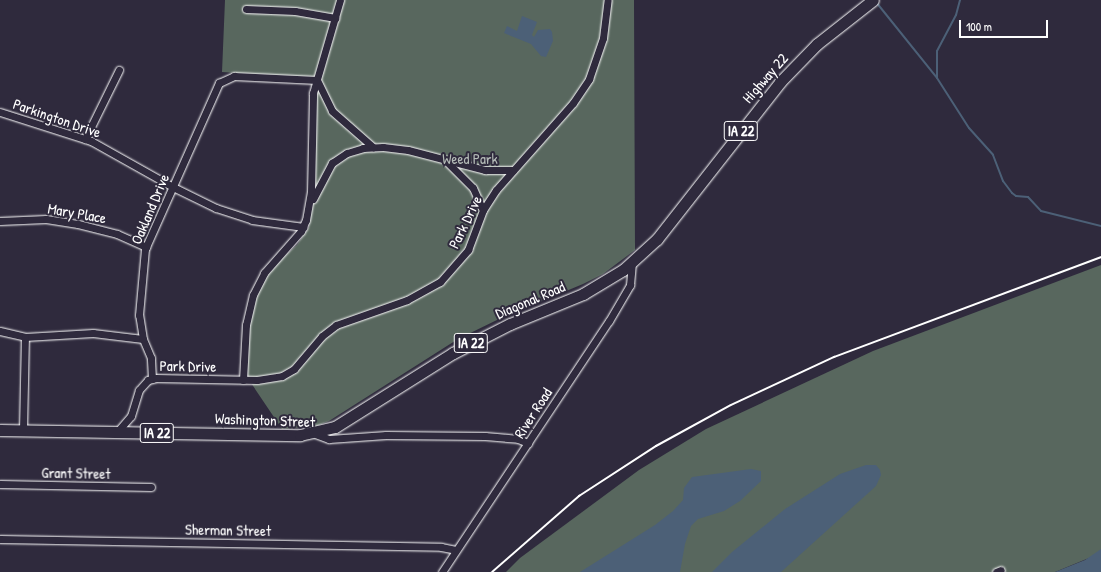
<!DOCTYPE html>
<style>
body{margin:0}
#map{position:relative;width:1101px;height:572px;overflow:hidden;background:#2f2a3d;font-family:"Patrick Hand",sans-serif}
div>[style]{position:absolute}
.green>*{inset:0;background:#58675e}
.water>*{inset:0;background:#4c6077}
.stream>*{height:2px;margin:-1px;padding:0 1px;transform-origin:1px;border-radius:1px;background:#4c6077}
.roads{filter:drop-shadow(0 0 1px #fff) drop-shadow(0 0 1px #fff)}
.minor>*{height:7px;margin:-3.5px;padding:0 3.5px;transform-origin:3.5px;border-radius:3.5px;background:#2f2a3d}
.primary>*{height:11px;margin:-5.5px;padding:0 5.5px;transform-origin:5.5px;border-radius:5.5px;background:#2f2a3d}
.rail>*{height:2px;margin:-1px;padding:0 1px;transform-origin:1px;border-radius:1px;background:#fff}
span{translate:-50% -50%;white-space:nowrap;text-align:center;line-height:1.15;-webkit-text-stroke:4px #2f2a3d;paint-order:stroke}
.shield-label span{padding:1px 3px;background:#2f2a3d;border:1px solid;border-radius:3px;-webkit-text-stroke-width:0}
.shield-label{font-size:14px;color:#fff;font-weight:700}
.street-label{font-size:15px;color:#fff}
.park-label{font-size:15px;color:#b4bbb7}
.scale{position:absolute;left:959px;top:20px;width:89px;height:18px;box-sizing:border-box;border:2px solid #fff;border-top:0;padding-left:5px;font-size:12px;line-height:14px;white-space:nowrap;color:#fff;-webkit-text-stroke:3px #2f2a3d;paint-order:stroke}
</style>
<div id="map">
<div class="green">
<i style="clip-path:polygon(225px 0,634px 0,635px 250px,603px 274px,583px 284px,499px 319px,458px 339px,329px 421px,316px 426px,282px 429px,245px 374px,248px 321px,257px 293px,271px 268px,297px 245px,309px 227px,317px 78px,222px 72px)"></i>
<i style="clip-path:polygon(1101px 265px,1101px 553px,1055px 572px,506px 572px,520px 558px,639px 470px,706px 429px,873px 351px)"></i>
</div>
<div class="water">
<i style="clip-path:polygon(522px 16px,537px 22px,532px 35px,534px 37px,538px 30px,550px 29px,552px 32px,553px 41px,546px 57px,541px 56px,531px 44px,504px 33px,507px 26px,517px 31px)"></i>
<i style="clip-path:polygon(866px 465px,876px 465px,880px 470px,881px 475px,876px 486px,781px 572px,712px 572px,732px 552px,785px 509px,840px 474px)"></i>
<i style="clip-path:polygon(751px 469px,761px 471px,761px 481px,740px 501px,724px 511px,698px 519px,691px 526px,685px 544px,680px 572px,580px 572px,655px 525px,673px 511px,683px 500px,684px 488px,692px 477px)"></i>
<i style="clip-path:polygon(1101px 549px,1101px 572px,1055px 572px,1085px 560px)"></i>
</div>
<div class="stream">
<i style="left:876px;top:2px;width:97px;rotate:51.2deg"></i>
<i style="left:937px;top:78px;width:59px;rotate:57.4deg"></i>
<i style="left:969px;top:128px;width:36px;rotate:48deg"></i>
<i style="left:993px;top:155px;width:28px;rotate:69deg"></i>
<i style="left:1003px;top:181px;width:15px;rotate:53deg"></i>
<i style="left:1012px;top:193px;width:5px;rotate:37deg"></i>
<i style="left:1016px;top:196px;width:12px;rotate:5deg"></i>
<i style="left:1028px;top:197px;width:19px;rotate:47deg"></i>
<i style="left:1041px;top:211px;width:62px;rotate:14deg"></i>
<i style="left:937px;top:78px;width:27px;rotate:-90deg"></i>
<i style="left:937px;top:51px;width:41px;rotate:-62.2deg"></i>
<i style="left:956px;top:15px;width:16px;rotate:-75deg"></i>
</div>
<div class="roads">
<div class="minor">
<i style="left:246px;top:9px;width:49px;rotate:2.3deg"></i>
<i style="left:295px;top:11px;width:41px;rotate:9.9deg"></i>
<i style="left:0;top:112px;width:96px;rotate:17.7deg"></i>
<i style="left:91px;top:141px;width:94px;rotate:29.3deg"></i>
<i style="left:173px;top:187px;width:48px;rotate:26deg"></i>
<i style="left:216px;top:208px;width:38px;rotate:18deg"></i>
<i style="left:252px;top:220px;width:52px;rotate:7.7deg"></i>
<i style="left:85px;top:139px;width:77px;rotate:-63.8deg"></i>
<i style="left:448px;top:163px;width:35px;rotate:45deg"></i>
<i style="left:473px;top:188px;width:24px;rotate:66deg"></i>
<i style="left:313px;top:199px;width:41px;rotate:-62.2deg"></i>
<i style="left:332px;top:163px;width:18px;rotate:-34deg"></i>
<i style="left:347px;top:153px;width:17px;rotate:-17deg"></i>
<i style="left:363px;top:148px;width:20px;rotate:-3deg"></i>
<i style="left:383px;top:147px;width:25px;rotate:7deg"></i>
<i style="left:408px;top:150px;width:80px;rotate:14.6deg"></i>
<i style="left:485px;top:170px;width:28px"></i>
<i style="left:0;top:221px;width:46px;rotate:-2.5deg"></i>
<i style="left:46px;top:219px;width:32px;rotate:9deg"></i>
<i style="left:78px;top:224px;width:40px;rotate:14.4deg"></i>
<i style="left:117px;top:234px;width:32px;rotate:24deg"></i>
<i style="left:0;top:331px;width:26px;rotate:13deg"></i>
<i style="left:25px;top:337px;width:68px;rotate:-3.4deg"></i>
<i style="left:93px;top:333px;width:50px;rotate:6.8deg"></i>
<i style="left:152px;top:379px;width:21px;rotate:-93deg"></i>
<i style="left:151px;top:358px;width:21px;rotate:-113deg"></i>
<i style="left:143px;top:339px;width:24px;rotate:-99deg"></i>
<i style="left:139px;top:315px;width:66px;rotate:-84.8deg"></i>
<i style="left:145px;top:249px;width:182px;rotate:-66deg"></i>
<i style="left:219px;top:83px;width:17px;rotate:-25deg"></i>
<i style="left:234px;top:76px;width:83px;rotate:2.8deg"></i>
<i style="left:317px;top:80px;width:34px;rotate:64deg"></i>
<i style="left:332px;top:111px;width:55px;rotate:41.3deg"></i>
<i style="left:243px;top:380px;width:55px;rotate:-86.9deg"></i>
<i style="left:246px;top:325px;width:31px;rotate:-77deg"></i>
<i style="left:253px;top:295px;width:25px;rotate:-63deg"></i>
<i style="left:264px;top:273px;width:56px;rotate:-48.6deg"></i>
<i style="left:301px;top:231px;width:12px;rotate:-66deg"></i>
<i style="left:306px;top:220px;width:28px;rotate:-80deg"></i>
<i style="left:311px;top:192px;width:99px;rotate:-88.8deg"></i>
<i style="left:313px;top:93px;width:97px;rotate:-73.8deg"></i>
<i style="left:23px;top:430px;width:93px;rotate:-88.8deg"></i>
<i style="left:117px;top:432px;width:21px;rotate:-49deg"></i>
<i style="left:131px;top:416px;width:27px;rotate:-73deg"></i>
<i style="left:139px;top:390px;width:13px;rotate:-48deg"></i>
<i style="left:148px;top:380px;width:8px;rotate:-14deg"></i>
<i style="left:156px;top:378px;width:101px;rotate:1.1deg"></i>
<i style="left:257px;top:380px;width:25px;rotate:-9deg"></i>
<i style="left:282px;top:376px;width:14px;rotate:-30deg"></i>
<i style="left:294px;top:369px;width:43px;rotate:-49.7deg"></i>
<i style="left:322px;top:336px;width:18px;rotate:-38deg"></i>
<i style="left:336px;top:325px;width:75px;rotate:-19.4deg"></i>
<i style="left:407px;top:300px;width:38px;rotate:-29deg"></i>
<i style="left:440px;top:282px;width:43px;rotate:-48.8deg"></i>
<i style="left:468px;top:250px;width:43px;rotate:-69.4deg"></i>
<i style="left:483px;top:210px;width:24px;rotate:-57deg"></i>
<i style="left:496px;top:190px;width:116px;rotate:-48.5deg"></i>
<i style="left:573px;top:103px;width:29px;rotate:-56deg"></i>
<i style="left:589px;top:79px;width:43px;rotate:-71.1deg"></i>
<i style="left:603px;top:38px;width:38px;rotate:-83deg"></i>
<i style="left:315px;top:434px;width:15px;rotate:20deg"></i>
<i style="left:329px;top:439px;width:57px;rotate:-4deg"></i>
<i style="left:386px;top:435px;width:99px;rotate:0.6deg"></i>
<i style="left:485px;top:436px;width:33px;rotate:5deg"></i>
<i style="left:518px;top:439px;width:11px;rotate:22deg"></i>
<i style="left:0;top:484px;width:151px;rotate:1.1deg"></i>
<i style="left:0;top:539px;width:441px;rotate:1deg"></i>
<i style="left:441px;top:547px;width:15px;rotate:11deg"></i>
<i style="left:442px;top:572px;width:301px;rotate:-56.4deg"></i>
<i style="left:609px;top:321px;width:42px;rotate:-59.7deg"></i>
<i style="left:630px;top:285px;width:22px;rotate:-85deg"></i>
<i style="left:996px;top:572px;width:5px;rotate:-22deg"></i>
</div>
<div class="primary">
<i style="left:0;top:430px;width:300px;rotate:1deg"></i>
<i style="left:300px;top:435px;width:36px;rotate:-13deg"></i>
<i style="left:335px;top:427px;width:139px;rotate:-32.1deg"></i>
<i style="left:453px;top:353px;width:64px;rotate:-27deg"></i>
<i style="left:510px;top:324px;width:79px;rotate:-22.3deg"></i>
<i style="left:583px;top:294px;width:47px;rotate:-31deg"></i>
<i style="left:623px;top:270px;width:46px;rotate:-42.4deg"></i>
<i style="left:657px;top:239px;width:199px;rotate:-51.9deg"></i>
<i style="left:780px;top:82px;width:53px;rotate:-45.8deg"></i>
<i style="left:817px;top:44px;width:71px;rotate:-38.2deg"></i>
</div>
</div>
<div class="rail">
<i style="left:492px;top:572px;width:116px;rotate:-41.1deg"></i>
<i style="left:579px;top:496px;width:92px;rotate:-33deg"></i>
<i style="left:656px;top:446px;width:85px;rotate:-28.7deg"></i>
<i style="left:731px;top:405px;width:114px;rotate:-25deg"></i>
<i style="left:834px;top:357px;width:285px;rotate:-20.5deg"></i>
</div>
<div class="shield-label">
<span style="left:741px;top:131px">IA 22</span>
<span style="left:471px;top:343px">IA 22</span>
<span style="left:157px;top:433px">IA 22</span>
</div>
<div class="street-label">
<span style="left:765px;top:78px;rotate:-49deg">Highway 22</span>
<span style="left:57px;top:118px;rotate:19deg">Parkington Drive</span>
<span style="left:150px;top:209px;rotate:-67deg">Oakland Drive</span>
<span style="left:77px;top:213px;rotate:10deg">Mary Place</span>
<span style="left:465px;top:222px;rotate:-64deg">Park Drive</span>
<span style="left:530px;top:300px;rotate:-23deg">Diagonal Road</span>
<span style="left:188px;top:366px;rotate:1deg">Park Drive</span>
<span style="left:533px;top:413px;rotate:-57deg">River Road</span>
<span style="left:265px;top:420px;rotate:2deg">Washington Street</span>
<span style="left:76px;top:473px;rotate:1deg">Grant Street</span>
<span style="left:228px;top:530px;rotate:1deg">Sherman Street</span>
</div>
<div class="park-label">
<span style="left:470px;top:159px">Weed Park</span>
</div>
<div class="scale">100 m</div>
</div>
